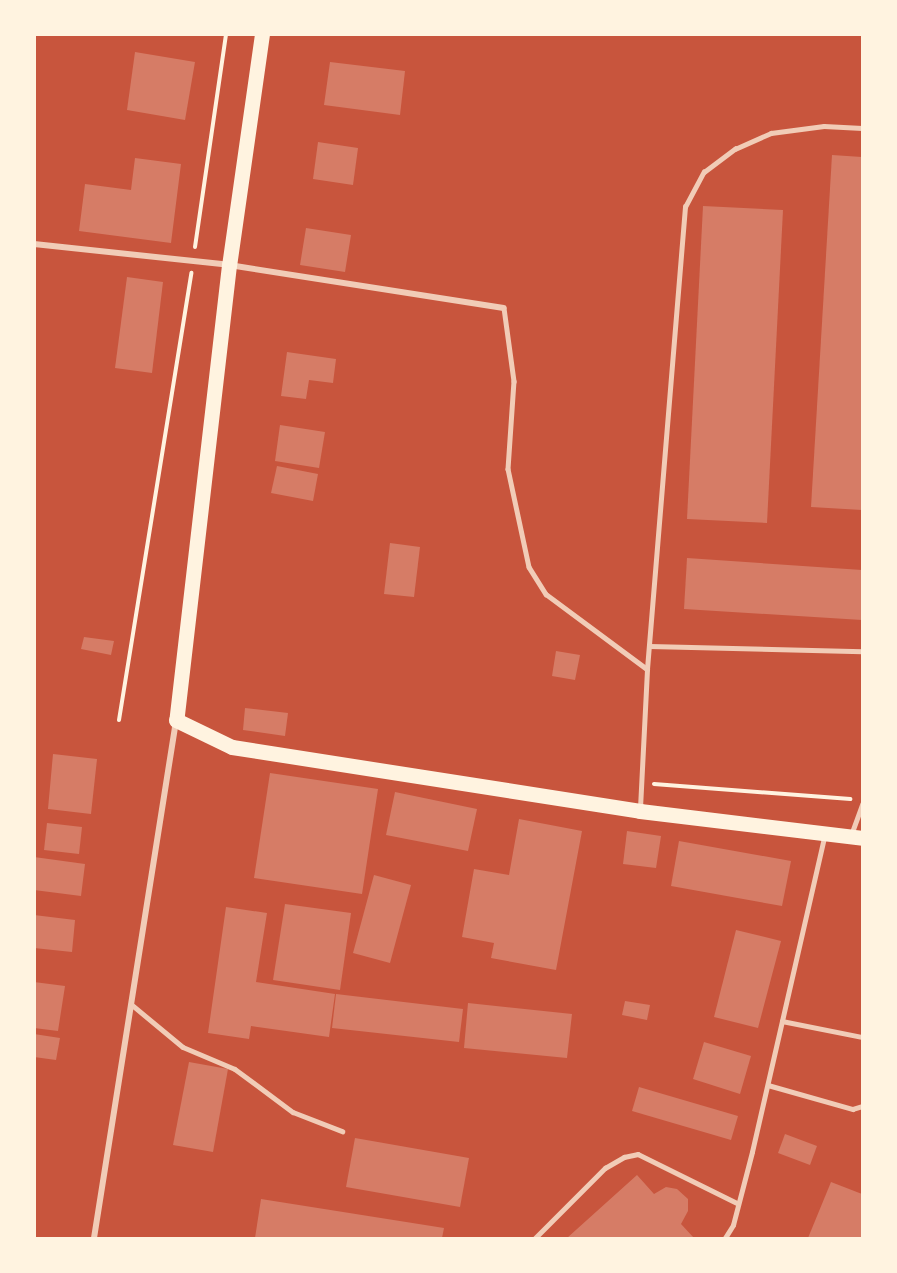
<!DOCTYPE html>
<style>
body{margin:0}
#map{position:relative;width:897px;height:1273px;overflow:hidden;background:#c8553d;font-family:"Roboto Condensed",sans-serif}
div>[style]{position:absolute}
.building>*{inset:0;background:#d67c66}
.path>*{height:4px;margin:-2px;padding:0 2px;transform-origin:2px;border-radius:2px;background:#fff3e0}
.service>*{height:4.5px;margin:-2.25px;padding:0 2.25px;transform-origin:2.25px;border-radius:2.25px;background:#f1ccb7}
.minor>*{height:6px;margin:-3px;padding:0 3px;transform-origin:3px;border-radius:3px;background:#f1ccb7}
.primary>*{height:15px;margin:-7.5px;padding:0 7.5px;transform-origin:7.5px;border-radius:7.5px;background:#fff3e0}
span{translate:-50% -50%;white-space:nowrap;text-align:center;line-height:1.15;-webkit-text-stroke:4.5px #fff3e0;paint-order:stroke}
.frame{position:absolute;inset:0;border:36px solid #fff3e0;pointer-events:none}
</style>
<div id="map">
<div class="building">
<i style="clip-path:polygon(135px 52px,195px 62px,185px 120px,127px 110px)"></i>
<i style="clip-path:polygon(330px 62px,405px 71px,400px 115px,324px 105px)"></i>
<i style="clip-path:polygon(318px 142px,358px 148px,353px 185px,313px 179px)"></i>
<i style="clip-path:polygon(832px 155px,862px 157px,862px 510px,811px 507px)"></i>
<i style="clip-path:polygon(135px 158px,181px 164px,171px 243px,79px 231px,85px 184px,131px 190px)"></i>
<i style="clip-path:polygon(703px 206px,783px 210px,767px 523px,687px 519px)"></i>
<i style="clip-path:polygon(306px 228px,351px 235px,345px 272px,300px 265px)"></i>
<i style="clip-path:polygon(127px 277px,163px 282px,152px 373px,115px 368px)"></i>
<i style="clip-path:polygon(287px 352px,336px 359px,333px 383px,309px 380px,306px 399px,281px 396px)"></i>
<i style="clip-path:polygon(280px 425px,325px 432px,319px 468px,275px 461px)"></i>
<i style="clip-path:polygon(277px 466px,318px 474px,313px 501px,271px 493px)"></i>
<i style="clip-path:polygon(390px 543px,420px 547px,414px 597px,384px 594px)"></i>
<i style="clip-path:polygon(687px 558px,862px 570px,862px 620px,684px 609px)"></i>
<i style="clip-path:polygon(84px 637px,114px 641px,111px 655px,81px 649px)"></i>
<i style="clip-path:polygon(556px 651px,580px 655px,575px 680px,552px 676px)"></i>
<i style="clip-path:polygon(245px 708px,288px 713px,285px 736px,243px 730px)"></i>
<i style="clip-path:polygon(53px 754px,97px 759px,91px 814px,48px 809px)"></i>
<i style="clip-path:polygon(270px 773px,378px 789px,362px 894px,254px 878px)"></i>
<i style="clip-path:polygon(395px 792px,477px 809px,468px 851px,386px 835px)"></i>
<i style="clip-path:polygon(519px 819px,582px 831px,556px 970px,491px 958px,494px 943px,462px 937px,474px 869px,509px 875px)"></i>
<i style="clip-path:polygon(47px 823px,82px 827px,79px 854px,44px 850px)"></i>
<i style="clip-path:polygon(627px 831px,661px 836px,656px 868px,623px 864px)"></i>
<i style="clip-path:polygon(679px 841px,791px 861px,782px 906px,671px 886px)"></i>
<i style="clip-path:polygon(34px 857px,85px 864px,81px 896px,34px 890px)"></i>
<i style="clip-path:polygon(374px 875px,411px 885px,390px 963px,353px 953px)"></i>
<i style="clip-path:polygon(285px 904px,351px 913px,340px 990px,273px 980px)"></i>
<i style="clip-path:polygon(226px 907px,267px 913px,256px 982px,335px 994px,329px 1037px,251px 1026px,249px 1039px,208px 1033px)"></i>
<i style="clip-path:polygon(34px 915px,75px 920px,72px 952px,34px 948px)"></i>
<i style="clip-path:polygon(736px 930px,781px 941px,758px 1028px,714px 1017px)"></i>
<i style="clip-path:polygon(34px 982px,65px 986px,58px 1031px,34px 1028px)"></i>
<i style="clip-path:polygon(336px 994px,463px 1009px,459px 1042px,332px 1028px)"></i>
<i style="clip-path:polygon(625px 1001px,650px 1005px,647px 1020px,622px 1015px)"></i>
<i style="clip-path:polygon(468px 1003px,572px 1014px,567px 1058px,464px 1048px)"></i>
<i style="clip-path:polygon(34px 1034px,60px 1038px,56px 1060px,34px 1057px)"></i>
<i style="clip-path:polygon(704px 1042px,751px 1056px,740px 1094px,693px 1079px)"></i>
<i style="clip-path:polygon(189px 1062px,228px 1069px,213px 1152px,173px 1145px)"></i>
<i style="clip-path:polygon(639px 1087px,738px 1116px,731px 1140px,632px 1111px)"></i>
<i style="clip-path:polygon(785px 1134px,817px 1146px,810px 1165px,778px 1153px)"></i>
<i style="clip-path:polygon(355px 1138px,469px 1158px,460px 1207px,346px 1187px)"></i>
<i style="clip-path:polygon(637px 1175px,654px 1194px,666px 1187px,677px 1189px,688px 1199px,688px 1211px,681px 1224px,694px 1238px,567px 1238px)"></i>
<i style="clip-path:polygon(831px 1182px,862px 1194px,862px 1238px,808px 1238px)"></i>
<i style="clip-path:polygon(261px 1199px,444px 1228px,442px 1238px,255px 1238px)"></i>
</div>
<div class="path">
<i style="left:195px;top:247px;width:215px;rotate:-81.7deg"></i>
<i style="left:119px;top:720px;width:453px;rotate:-80.8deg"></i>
<i style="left:654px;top:784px;width:197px;rotate:4.4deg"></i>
</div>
<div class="service">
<i style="left:504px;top:308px;width:74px;rotate:82.2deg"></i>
<i style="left:514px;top:381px;width:88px;rotate:93.9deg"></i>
<i style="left:508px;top:469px;width:100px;rotate:77.9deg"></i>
<i style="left:529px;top:567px;width:32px;rotate:58deg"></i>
<i style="left:546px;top:594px;width:126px;rotate:36.6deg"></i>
<i style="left:650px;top:646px;width:212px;rotate:1.4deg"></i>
<i style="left:640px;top:808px;width:139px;rotate:-87.1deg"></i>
<i style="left:647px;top:669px;width:464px;rotate:-85.3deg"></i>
<i style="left:685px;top:207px;width:40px;rotate:-62deg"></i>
<i style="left:704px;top:172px;width:39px;rotate:-37deg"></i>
<i style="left:735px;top:149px;width:39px;rotate:-24deg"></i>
<i style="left:771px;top:133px;width:53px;rotate:-7.5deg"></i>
<i style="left:824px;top:126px;width:38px;rotate:3deg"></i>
<i style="left:851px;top:835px;width:33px;rotate:-70deg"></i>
<i style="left:131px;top:1004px;width:67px;rotate:39.6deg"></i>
<i style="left:183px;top:1047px;width:56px;rotate:22.9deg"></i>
<i style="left:235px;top:1069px;width:72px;rotate:36.6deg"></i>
<i style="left:293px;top:1112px;width:53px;rotate:21.2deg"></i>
<i style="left:782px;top:1021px;width:82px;rotate:11.3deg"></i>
<i style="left:768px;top:1085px;width:88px;rotate:15.8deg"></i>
<i style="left:853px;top:1109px;width:9px;rotate:-18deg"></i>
<i style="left:535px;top:1238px;width:99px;rotate:-45deg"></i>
<i style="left:605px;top:1168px;width:22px;rotate:-30deg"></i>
<i style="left:624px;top:1157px;width:14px;rotate:-12deg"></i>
<i style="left:638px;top:1154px;width:110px;rotate:26.3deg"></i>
<i style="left:725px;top:1238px;width:15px;rotate:-58deg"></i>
<i style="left:733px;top:1225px;width:75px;rotate:-75.4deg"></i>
<i style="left:752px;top:1152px;width:323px;rotate:-77.1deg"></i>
</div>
<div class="minor">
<i style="left:34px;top:244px;width:196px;rotate:6.1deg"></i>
<i style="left:229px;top:265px;width:278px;rotate:8.9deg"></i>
<i style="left:94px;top:1238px;width:523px;rotate:-80.99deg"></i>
</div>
<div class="primary">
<i style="left:262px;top:34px;width:233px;rotate:98.1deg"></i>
<i style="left:229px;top:265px;width:458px;rotate:96.6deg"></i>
<i style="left:176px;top:720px;width:62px;rotate:25.7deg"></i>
<i style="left:232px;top:747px;width:413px;rotate:8.9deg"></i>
<i style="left:640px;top:811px;width:224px;rotate:6.9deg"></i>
</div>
<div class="frame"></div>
</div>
